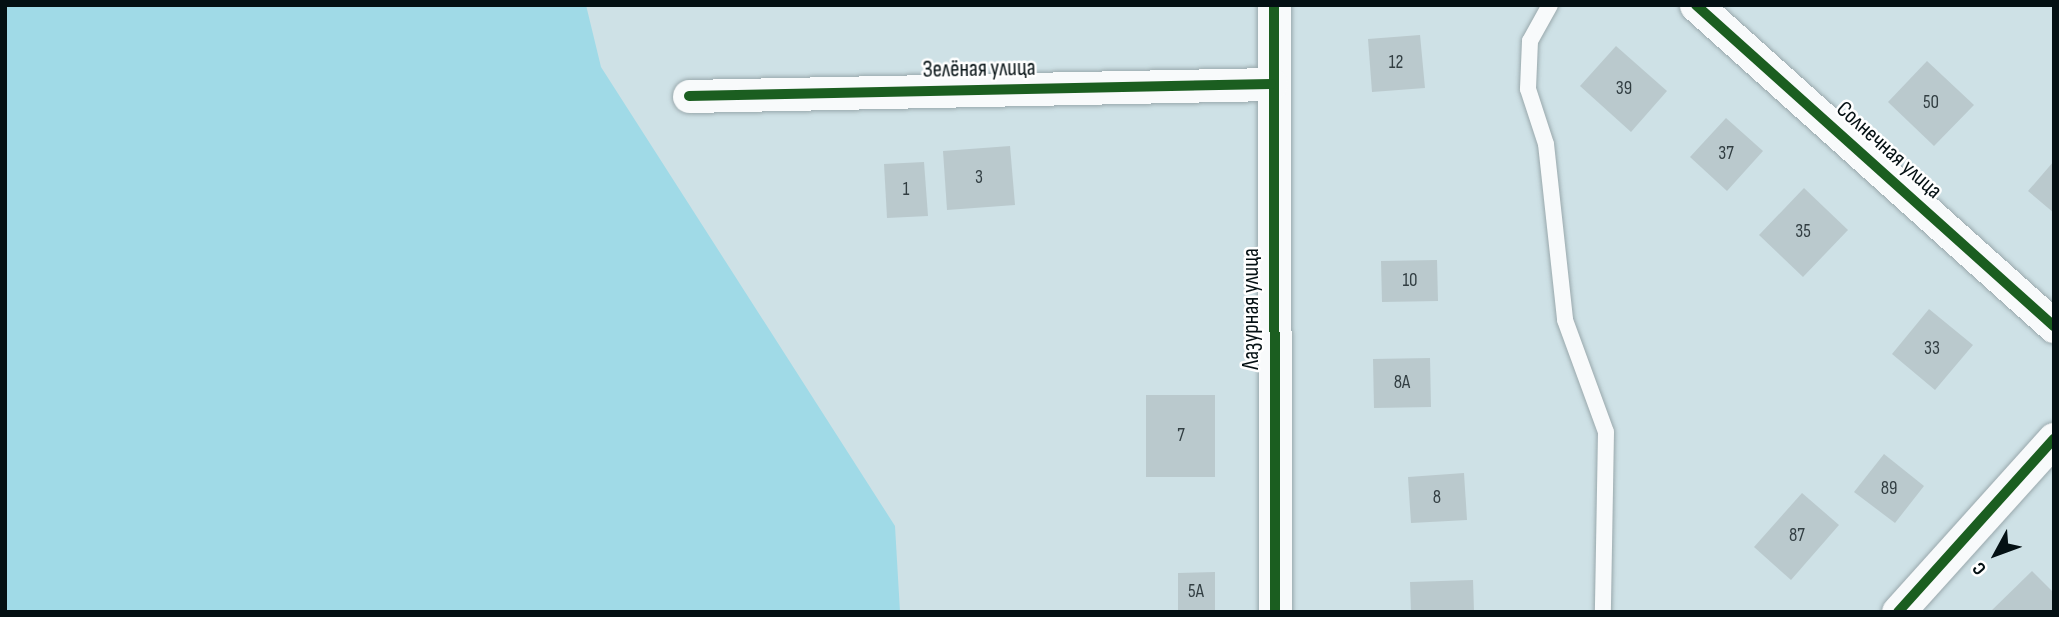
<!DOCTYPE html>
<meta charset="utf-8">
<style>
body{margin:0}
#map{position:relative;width:2059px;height:617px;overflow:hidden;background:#cee1e6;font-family:"Sofia Sans Condensed",sans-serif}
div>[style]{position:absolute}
.green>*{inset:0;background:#a0dae7}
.building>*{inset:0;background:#bac9cd}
.roads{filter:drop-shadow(0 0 2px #99a8ac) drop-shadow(0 0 2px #99a8ac)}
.service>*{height:16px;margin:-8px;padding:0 8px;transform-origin:8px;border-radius:8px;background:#f8fafb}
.minor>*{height:33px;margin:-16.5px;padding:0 16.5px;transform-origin:16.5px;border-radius:16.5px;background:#f8fafb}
.cycleway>*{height:10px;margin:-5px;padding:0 5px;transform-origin:5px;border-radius:5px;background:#1b5e20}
span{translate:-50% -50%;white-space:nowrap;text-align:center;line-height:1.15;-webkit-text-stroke:5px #fff;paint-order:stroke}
.number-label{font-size:19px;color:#323e42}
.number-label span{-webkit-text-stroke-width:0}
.street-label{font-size:23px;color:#041013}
.frame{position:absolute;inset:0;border:7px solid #041013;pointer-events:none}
.north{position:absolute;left:1961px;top:519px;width:70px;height:70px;-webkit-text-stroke:5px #fff;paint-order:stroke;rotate:229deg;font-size:19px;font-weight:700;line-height:28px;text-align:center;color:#041013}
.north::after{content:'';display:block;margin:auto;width:24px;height:32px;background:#041013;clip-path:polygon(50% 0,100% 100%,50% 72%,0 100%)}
</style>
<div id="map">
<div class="green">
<i style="clip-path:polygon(5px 5px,586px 5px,601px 67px,895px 526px,900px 612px,5px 612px)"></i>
</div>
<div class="building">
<i style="clip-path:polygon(1420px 35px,1425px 88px,1372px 92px,1368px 39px)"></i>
<i style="clip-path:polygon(1616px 46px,1667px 91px,1631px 132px,1580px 86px)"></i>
<i style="clip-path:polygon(1927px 61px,1974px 105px,1934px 146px,1888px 102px)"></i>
<i style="clip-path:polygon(1726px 118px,1763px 151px,1727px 191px,1690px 157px)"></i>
<i style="clip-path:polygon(1010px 146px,1015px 205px,947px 210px,943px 151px)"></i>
<i style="clip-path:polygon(2054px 161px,2054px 213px,2028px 191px)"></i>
<i style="clip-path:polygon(924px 162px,928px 216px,887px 218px,884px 164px)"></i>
<i style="clip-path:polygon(1804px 188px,1848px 230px,1803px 277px,1759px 235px)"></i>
<i style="clip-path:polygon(1437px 260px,1438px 301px,1382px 302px,1381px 261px)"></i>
<i style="clip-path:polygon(1929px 309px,1973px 345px,1935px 390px,1892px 354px)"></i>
<i style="clip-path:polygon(1430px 358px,1431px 407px,1374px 408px,1373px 359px)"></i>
<i style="clip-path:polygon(1146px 395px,1215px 395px,1215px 477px,1146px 477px)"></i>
<i style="clip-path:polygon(1884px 454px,1924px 486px,1895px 523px,1854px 492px)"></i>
<i style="clip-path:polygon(1464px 473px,1467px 520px,1411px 523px,1408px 477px)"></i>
<i style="clip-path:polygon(1802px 493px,1839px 525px,1791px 580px,1754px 547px)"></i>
<i style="clip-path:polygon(2032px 571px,2054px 593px,2054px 612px,1990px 612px)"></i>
<i style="clip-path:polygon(1215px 572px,1215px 612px,1178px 612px,1178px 573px)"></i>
<i style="clip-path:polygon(1473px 580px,1474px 612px,1411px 612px,1410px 582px)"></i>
</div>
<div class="roads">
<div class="service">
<i style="left:1550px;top:5px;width:41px;rotate:119.1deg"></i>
<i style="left:1530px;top:41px;width:48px;rotate:92.4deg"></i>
<i style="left:1528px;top:89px;width:58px;rotate:71.9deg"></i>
<i style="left:1546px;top:144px;width:177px;rotate:83.8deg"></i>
<i style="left:1565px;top:320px;width:119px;rotate:69.9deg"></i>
<i style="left:1606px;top:432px;width:180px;rotate:91deg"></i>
</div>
<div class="minor">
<i style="left:1274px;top:5px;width:607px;rotate:89.91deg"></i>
<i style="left:1696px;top:5px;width:481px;rotate:41.9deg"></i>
<i style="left:689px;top:96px;width:582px;rotate:-1.18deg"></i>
<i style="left:1898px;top:612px;width:233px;rotate:-48deg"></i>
</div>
</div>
<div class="cycleway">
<i style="left:1274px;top:5px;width:607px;rotate:89.91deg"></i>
<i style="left:1696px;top:5px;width:481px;rotate:41.9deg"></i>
<i style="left:689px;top:96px;width:582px;rotate:-1.18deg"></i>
<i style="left:1898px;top:612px;width:233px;rotate:-48deg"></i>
</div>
<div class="number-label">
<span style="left:1396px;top:63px">12</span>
<span style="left:1624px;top:89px">39</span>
<span style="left:1931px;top:103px">50</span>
<span style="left:1726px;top:154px">37</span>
<span style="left:979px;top:178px">3</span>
<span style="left:906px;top:190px">1</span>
<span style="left:1803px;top:232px">35</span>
<span style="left:1410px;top:281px">10</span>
<span style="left:1932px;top:349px">33</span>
<span style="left:1402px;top:383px">8А</span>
<span style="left:1181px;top:436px">7</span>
<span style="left:1889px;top:489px">89</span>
<span style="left:1437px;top:498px">8</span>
<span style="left:1797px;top:536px">87</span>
<span style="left:1196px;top:592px">5А</span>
</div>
<div class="street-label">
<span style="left:979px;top:69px;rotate:-1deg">Зелёная улица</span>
<span style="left:1889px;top:150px;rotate:42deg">Солнечная улица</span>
<span style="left:1251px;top:309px;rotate:-90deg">Лазурная улица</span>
</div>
<div class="frame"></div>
<div class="north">С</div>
</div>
